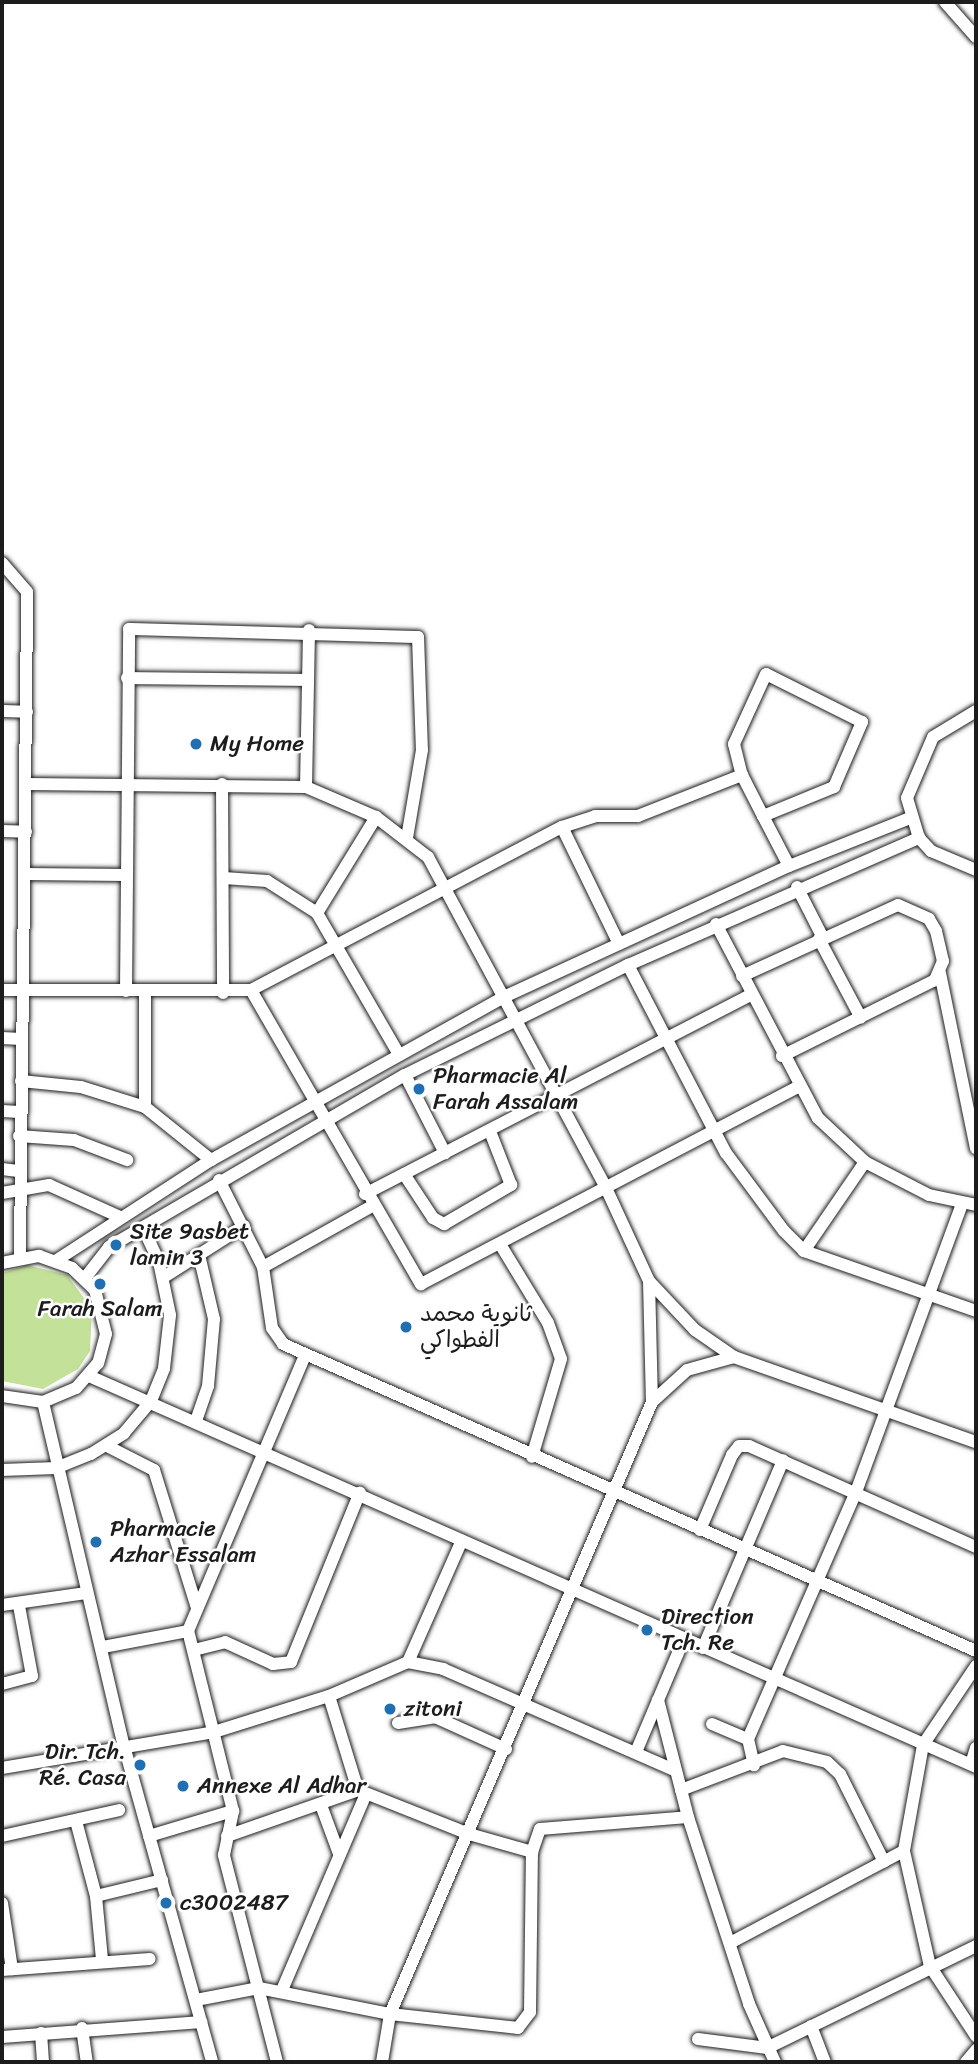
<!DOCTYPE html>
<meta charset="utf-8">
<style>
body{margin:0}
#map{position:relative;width:978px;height:2064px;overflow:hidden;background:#fff;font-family:Sriracha,"Playpen Sans Arabic",sans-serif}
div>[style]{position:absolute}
.green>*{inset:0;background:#c3e199}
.roads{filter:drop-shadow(0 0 2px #1c1c1c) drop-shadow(0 0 2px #1c1c1c)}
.street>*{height:12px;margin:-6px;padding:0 6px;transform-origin:6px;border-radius:6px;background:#fff}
.dots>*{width:19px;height:19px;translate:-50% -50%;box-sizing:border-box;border:4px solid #fff;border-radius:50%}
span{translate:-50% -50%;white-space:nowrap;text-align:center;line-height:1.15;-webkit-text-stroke:5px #fff;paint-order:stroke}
.poi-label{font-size:23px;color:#1c1c1c}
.left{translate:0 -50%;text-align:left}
.right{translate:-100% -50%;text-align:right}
.frame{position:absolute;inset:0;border:4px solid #1c1c1c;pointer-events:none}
</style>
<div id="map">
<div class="green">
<i style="clip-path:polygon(27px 1265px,67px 1275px,92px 1309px,90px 1351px,78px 1369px,43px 1389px,2px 1381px,2px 1273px)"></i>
</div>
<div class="roads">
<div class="street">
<i style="left:945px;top:2px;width:47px;rotate:48.5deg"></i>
<i style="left:2px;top:563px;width:38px;rotate:49deg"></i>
<i style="left:27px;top:592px;width:15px;rotate:90deg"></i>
<i style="left:27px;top:607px;width:650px;rotate:90.62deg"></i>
<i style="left:127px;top:678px;width:181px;rotate:0.6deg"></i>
<i style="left:2px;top:711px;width:25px;rotate:2deg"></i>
<i style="left:976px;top:711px;width:50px;rotate:148.8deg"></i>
<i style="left:933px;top:737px;width:66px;rotate:113.1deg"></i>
<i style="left:907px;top:798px;width:42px;rotate:73.3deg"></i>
<i style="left:919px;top:838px;width:18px;rotate:47deg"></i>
<i style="left:931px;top:851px;width:49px;rotate:22.9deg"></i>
<i style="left:27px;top:784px;width:279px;rotate:0.6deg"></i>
<i style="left:306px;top:787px;width:76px;rotate:23.2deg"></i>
<i style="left:376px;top:817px;width:66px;rotate:37.6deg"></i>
<i style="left:428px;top:857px;width:376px;rotate:61.7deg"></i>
<i style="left:606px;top:1188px;width:102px;rotate:65.2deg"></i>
<i style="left:649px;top:1281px;width:121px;rotate:88.6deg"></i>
<i style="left:222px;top:784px;width:209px;rotate:89.7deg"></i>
<i style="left:306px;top:787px;width:157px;rotate:-88.9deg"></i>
<i style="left:763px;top:816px;width:77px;rotate:-22.2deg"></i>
<i style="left:834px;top:787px;width:71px;rotate:-66.7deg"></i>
<i style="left:862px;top:722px;width:107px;rotate:-153.4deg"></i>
<i style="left:766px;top:674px;width:77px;rotate:114.6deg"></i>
<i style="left:734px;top:744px;width:32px;rotate:76deg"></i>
<i style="left:742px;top:775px;width:46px;rotate:62.9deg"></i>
<i style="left:763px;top:816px;width:56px;rotate:62.5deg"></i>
<i style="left:562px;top:827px;width:130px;rotate:64deg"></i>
<i style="left:2px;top:831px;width:24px;rotate:2deg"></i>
<i style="left:24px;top:874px;width:103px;rotate:0.6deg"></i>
<i style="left:224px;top:878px;width:43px;rotate:4deg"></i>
<i style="left:267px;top:881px;width:59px;rotate:32.6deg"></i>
<i style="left:317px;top:913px;width:162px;rotate:59.9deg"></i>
<i style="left:797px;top:887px;width:57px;rotate:63deg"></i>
<i style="left:317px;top:913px;width:113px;rotate:-58.4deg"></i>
<i style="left:716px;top:924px;width:219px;rotate:62.3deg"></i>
<i style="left:818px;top:1118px;width:64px;rotate:43.1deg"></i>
<i style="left:865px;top:1162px;width:72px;rotate:27.3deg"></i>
<i style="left:929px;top:1195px;width:48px;rotate:12deg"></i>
<i style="left:819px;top:939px;width:89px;rotate:62deg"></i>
<i style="left:628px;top:965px;width:212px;rotate:62.5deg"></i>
<i style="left:726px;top:1153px;width:97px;rotate:53.4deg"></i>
<i style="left:784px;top:1231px;width:28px;rotate:45deg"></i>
<i style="left:804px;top:1251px;width:182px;rotate:19.2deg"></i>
<i style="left:940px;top:973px;width:179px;rotate:78.4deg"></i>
<i style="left:742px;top:976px;width:171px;rotate:-24.5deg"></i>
<i style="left:898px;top:905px;width:34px;rotate:24deg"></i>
<i style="left:929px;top:919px;width:14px;rotate:60deg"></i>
<i style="left:936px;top:931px;width:31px;rotate:77deg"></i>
<i style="left:943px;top:961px;width:21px;rotate:113deg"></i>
<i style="left:935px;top:980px;width:171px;rotate:153.6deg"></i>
<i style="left:2px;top:990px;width:249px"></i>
<i style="left:251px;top:990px;width:351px;rotate:-27.7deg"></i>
<i style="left:562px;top:827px;width:35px;rotate:-18deg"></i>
<i style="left:595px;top:816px;width:43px"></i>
<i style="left:638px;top:816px;width:112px;rotate:-21.5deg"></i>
<i style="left:251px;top:990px;width:340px;rotate:60deg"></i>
<i style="left:421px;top:1284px;width:427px;rotate:-27.6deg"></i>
<i style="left:126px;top:991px;width:362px;rotate:-89.5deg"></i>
<i style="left:129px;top:629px;width:289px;rotate:1.6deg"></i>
<i style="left:418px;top:637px;width:113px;rotate:88deg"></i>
<i style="left:422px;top:750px;width:89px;rotate:99.7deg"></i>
<i style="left:2px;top:1038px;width:19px;rotate:3deg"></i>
<i style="left:405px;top:1075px;width:88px;rotate:62.9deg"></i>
<i style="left:21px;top:1081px;width:60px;rotate:5.7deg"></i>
<i style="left:81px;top:1087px;width:67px;rotate:17.4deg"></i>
<i style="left:145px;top:1107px;width:85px;rotate:38.8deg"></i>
<i style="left:145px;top:1107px;width:116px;rotate:-90deg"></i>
<i style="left:2px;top:1111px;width:17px;rotate:3deg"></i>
<i style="left:19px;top:1136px;width:55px;rotate:4.2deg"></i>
<i style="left:74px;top:1140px;width:57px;rotate:20.7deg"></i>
<i style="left:2px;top:1169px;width:16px;rotate:7deg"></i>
<i style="left:404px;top:1174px;width:53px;rotate:56.6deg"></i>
<i style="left:433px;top:1218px;width:13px;rotate:29deg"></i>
<i style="left:444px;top:1224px;width:78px;rotate:-30.2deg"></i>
<i style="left:511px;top:1185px;width:55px;rotate:-111.4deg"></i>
<i style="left:219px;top:1180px;width:97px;rotate:63.2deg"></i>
<i style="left:263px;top:1267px;width:62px;rotate:81.6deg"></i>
<i style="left:272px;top:1328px;width:19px;rotate:55deg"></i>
<i style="left:283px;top:1344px;width:758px;rotate:23.89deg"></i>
<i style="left:2px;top:1193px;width:48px;rotate:-9.7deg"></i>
<i style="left:49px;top:1185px;width:76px;rotate:24.2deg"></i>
<i style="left:365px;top:1194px;width:433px;rotate:-27.3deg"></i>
<i style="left:500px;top:1244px;width:92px;rotate:58.7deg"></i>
<i style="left:548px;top:1323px;width:38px;rotate:70deg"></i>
<i style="left:561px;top:1359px;width:102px;rotate:106.5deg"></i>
<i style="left:804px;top:1251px;width:108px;rotate:-55.6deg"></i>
<i style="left:57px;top:1260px;width:184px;rotate:-33deg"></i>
<i style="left:211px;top:1160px;width:338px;rotate:-29.1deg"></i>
<i style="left:506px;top:996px;width:311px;rotate:-24.7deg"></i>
<i style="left:789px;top:866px;width:130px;rotate:-21.6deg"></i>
<i style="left:2px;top:1263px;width:38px;rotate:-11deg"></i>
<i style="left:39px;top:1256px;width:35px;rotate:20deg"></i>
<i style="left:72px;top:1268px;width:32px;rotate:44deg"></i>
<i style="left:95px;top:1290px;width:45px;rotate:76deg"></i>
<i style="left:106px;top:1334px;width:30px;rotate:105deg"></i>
<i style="left:98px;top:1363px;width:33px;rotate:131deg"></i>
<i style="left:76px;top:1388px;width:36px;rotate:157deg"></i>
<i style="left:43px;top:1402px;width:41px;rotate:-171.7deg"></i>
<i style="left:263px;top:1267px;width:125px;rotate:-29.2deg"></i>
<i style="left:164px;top:1277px;width:95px;rotate:-32.5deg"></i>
<i style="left:85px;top:1278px;width:39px;rotate:-52deg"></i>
<i style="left:109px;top:1247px;width:342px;rotate:-30.2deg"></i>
<i style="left:405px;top:1075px;width:249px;rotate:-26.3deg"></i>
<i style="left:628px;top:965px;width:318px;rotate:-23.6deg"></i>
<i style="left:649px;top:1281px;width:67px;rotate:46.8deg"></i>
<i style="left:695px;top:1330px;width:47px;rotate:34.7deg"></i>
<i style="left:734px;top:1357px;width:256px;rotate:19.4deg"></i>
<i style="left:89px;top:1376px;width:969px;rotate:23.79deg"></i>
<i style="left:43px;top:1402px;width:353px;rotate:76.8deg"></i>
<i style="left:124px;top:1746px;width:328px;rotate:74.4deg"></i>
<i style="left:197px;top:1418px;width:34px;rotate:-71deg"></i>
<i style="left:208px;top:1386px;width:67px;rotate:-84.9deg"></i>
<i style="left:214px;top:1319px;width:66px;rotate:-103.2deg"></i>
<i style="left:107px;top:1446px;width:53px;rotate:27.1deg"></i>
<i style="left:154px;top:1470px;width:145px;rotate:72.7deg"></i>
<i style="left:2px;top:1470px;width:54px;rotate:-2.1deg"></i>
<i style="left:56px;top:1468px;width:38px;rotate:-22deg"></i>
<i style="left:91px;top:1454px;width:39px;rotate:-32deg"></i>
<i style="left:124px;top:1433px;width:42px;rotate:-49.8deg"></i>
<i style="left:151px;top:1401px;width:35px;rotate:-68deg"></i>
<i style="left:164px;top:1368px;width:53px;rotate:-83.5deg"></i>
<i style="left:170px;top:1315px;width:54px;rotate:-101.7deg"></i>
<i style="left:159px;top:1262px;width:38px;rotate:-115deg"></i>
<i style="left:700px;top:1530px;width:82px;rotate:-66.9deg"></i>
<i style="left:732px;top:1455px;width:11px;rotate:-52deg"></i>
<i style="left:739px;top:1446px;width:10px"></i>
<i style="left:749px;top:1446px;width:248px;rotate:24deg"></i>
<i style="left:2px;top:1605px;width:85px;rotate:-8.1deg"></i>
<i style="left:103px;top:1647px;width:86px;rotate:-10.7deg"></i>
<i style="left:703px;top:1648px;width:204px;rotate:-66.9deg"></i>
<i style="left:194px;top:1650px;width:32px;rotate:-14deg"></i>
<i style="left:225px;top:1642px;width:53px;rotate:24.6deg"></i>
<i style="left:273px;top:1664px;width:18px;rotate:-6deg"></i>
<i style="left:291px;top:1662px;width:183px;rotate:-67.9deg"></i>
<i style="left:408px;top:1662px;width:133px;rotate:-66.1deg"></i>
<i style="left:976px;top:1666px;width:95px;rotate:123.9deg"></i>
<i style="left:923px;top:1745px;width:108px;rotate:100.2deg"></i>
<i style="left:904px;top:1851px;width:118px;rotate:77.3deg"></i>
<i style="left:930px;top:1966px;width:84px;rotate:56.7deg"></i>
<i style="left:2px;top:1684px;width:31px;rotate:-15deg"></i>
<i style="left:32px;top:1676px;width:71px;rotate:-100.5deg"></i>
<i style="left:329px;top:1696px;width:98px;rotate:72.9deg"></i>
<i style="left:358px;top:1790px;width:119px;rotate:21.6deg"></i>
<i style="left:469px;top:1834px;width:66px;rotate:15.9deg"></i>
<i style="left:532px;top:1852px;width:24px;rotate:-71deg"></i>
<i style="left:540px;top:1829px;width:148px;rotate:-4.6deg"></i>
<i style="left:658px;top:1700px;width:121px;rotate:75.6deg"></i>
<i style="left:688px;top:1817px;width:197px;rotate:71.9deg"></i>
<i style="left:749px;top:2004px;width:64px;rotate:65.9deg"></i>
<i style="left:398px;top:1723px;width:37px;rotate:-9deg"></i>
<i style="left:435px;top:1717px;width:78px;rotate:24.3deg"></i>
<i style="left:712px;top:1724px;width:39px;rotate:23deg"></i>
<i style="left:748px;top:1739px;width:27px;rotate:77deg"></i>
<i style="left:748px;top:1739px;width:270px;rotate:-66.4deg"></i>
<i style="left:856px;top:1492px;width:304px;rotate:-69.8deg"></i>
<i style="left:636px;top:1752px;width:123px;rotate:-67deg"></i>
<i style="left:971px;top:1764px;width:17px;rotate:-73deg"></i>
<i style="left:2px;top:1768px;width:215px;rotate:-9.6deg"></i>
<i style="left:214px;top:1732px;width:121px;rotate:-17.4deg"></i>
<i style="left:329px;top:1696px;width:86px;rotate:-23.3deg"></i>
<i style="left:408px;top:1662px;width:36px;rotate:11deg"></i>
<i style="left:443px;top:1669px;width:254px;rotate:23.6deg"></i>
<i style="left:681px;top:1790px;width:109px;rotate:-20.9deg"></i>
<i style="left:783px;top:1751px;width:45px;rotate:14deg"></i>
<i style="left:827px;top:1762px;width:18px;rotate:43deg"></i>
<i style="left:840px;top:1774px;width:98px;rotate:63.4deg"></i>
<i style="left:321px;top:1805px;width:52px;rotate:69.8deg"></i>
<i style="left:76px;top:1821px;width:78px;rotate:75.1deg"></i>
<i style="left:96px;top:1896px;width:63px;rotate:84.6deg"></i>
<i style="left:2px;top:1836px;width:120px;rotate:-12.5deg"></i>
<i style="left:149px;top:1836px;width:88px;rotate:-16.6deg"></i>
<i style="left:227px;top:1836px;width:139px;rotate:-19.3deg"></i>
<i style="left:96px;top:1896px;width:68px;rotate:-13.6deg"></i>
<i style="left:2px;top:1903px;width:67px;rotate:81.4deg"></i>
<i style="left:730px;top:1943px;width:197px;rotate:-27.9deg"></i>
<i style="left:2px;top:1970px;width:148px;rotate:-4.3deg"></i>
<i style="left:282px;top:1990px;width:213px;rotate:-66.8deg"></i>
<i style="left:196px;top:2000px;width:64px;rotate:-10.8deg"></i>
<i style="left:259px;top:1988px;width:134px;rotate:11.2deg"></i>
<i style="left:390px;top:2014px;width:129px;rotate:6.2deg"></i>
<i style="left:518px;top:2028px;width:20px;rotate:-53deg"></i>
<i style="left:530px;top:2012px;width:160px;rotate:-89.3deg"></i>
<i style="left:811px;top:2026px;width:39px;rotate:69deg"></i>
<i style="left:82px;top:2028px;width:34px;rotate:82deg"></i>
<i style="left:41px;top:2033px;width:29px;rotate:86deg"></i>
<i style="left:2px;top:2037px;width:200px;rotate:-4.3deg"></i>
<i style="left:698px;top:2039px;width:70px;rotate:7.4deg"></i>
<i style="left:767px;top:2048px;width:233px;rotate:-26deg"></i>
<i style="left:277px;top:2062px;width:214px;rotate:-104.4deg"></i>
<i style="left:224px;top:1855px;width:45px;rotate:-78.4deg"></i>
<i style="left:233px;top:1811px;width:186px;rotate:-104deg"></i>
<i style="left:188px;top:1631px;width:300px;rotate:-67deg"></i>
<i style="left:382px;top:2062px;width:49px;rotate:-80.5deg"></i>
<i style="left:390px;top:2014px;width:666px;rotate:-66.82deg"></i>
<i style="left:652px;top:1402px;width:47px;rotate:-42.4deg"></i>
<i style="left:687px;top:1370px;width:49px;rotate:-15.5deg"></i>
<i style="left:966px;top:2062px;width:16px;rotate:-50deg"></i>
</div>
</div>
<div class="dots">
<i style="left:196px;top:744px;background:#1f6fb2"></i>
<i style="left:419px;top:1089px;background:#1f6fb2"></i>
<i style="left:116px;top:1245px;background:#1f6fb2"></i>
<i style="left:100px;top:1284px;background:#1f6fb2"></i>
<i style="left:406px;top:1327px;background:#1f6fb2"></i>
<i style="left:96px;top:1542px;background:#1f6fb2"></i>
<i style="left:647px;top:1630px;background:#1f6fb2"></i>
<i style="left:390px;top:1709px;background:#1f6fb2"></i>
<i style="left:140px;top:1765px;background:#1f6fb2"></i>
<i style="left:183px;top:1786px;background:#1f6fb2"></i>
<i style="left:166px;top:1903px;background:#1f6fb2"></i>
</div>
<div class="poi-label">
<span class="left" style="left:210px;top:744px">My Home</span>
<span class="left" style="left:433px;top:1089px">Pharmacie Al<br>Farah Assalam</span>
<span class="left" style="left:130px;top:1245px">Site 9asbet<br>lamin 3</span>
<span style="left:100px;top:1309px">Farah Salam</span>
<span class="left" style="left:420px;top:1327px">ثانوية محمد<br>الفطواكي</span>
<span class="left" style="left:110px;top:1542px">Pharmacie<br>Azhar Essalam</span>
<span class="left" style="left:661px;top:1630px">Direction<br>Tch. Re</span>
<span class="left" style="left:404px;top:1709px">zitoni</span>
<span class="right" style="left:126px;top:1765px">Dir. Tch.<br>Ré. Casa</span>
<span class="left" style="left:197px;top:1786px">Annexe Al Adhar</span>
<span class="left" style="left:180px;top:1903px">c3002487</span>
</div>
<div class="frame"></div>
</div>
